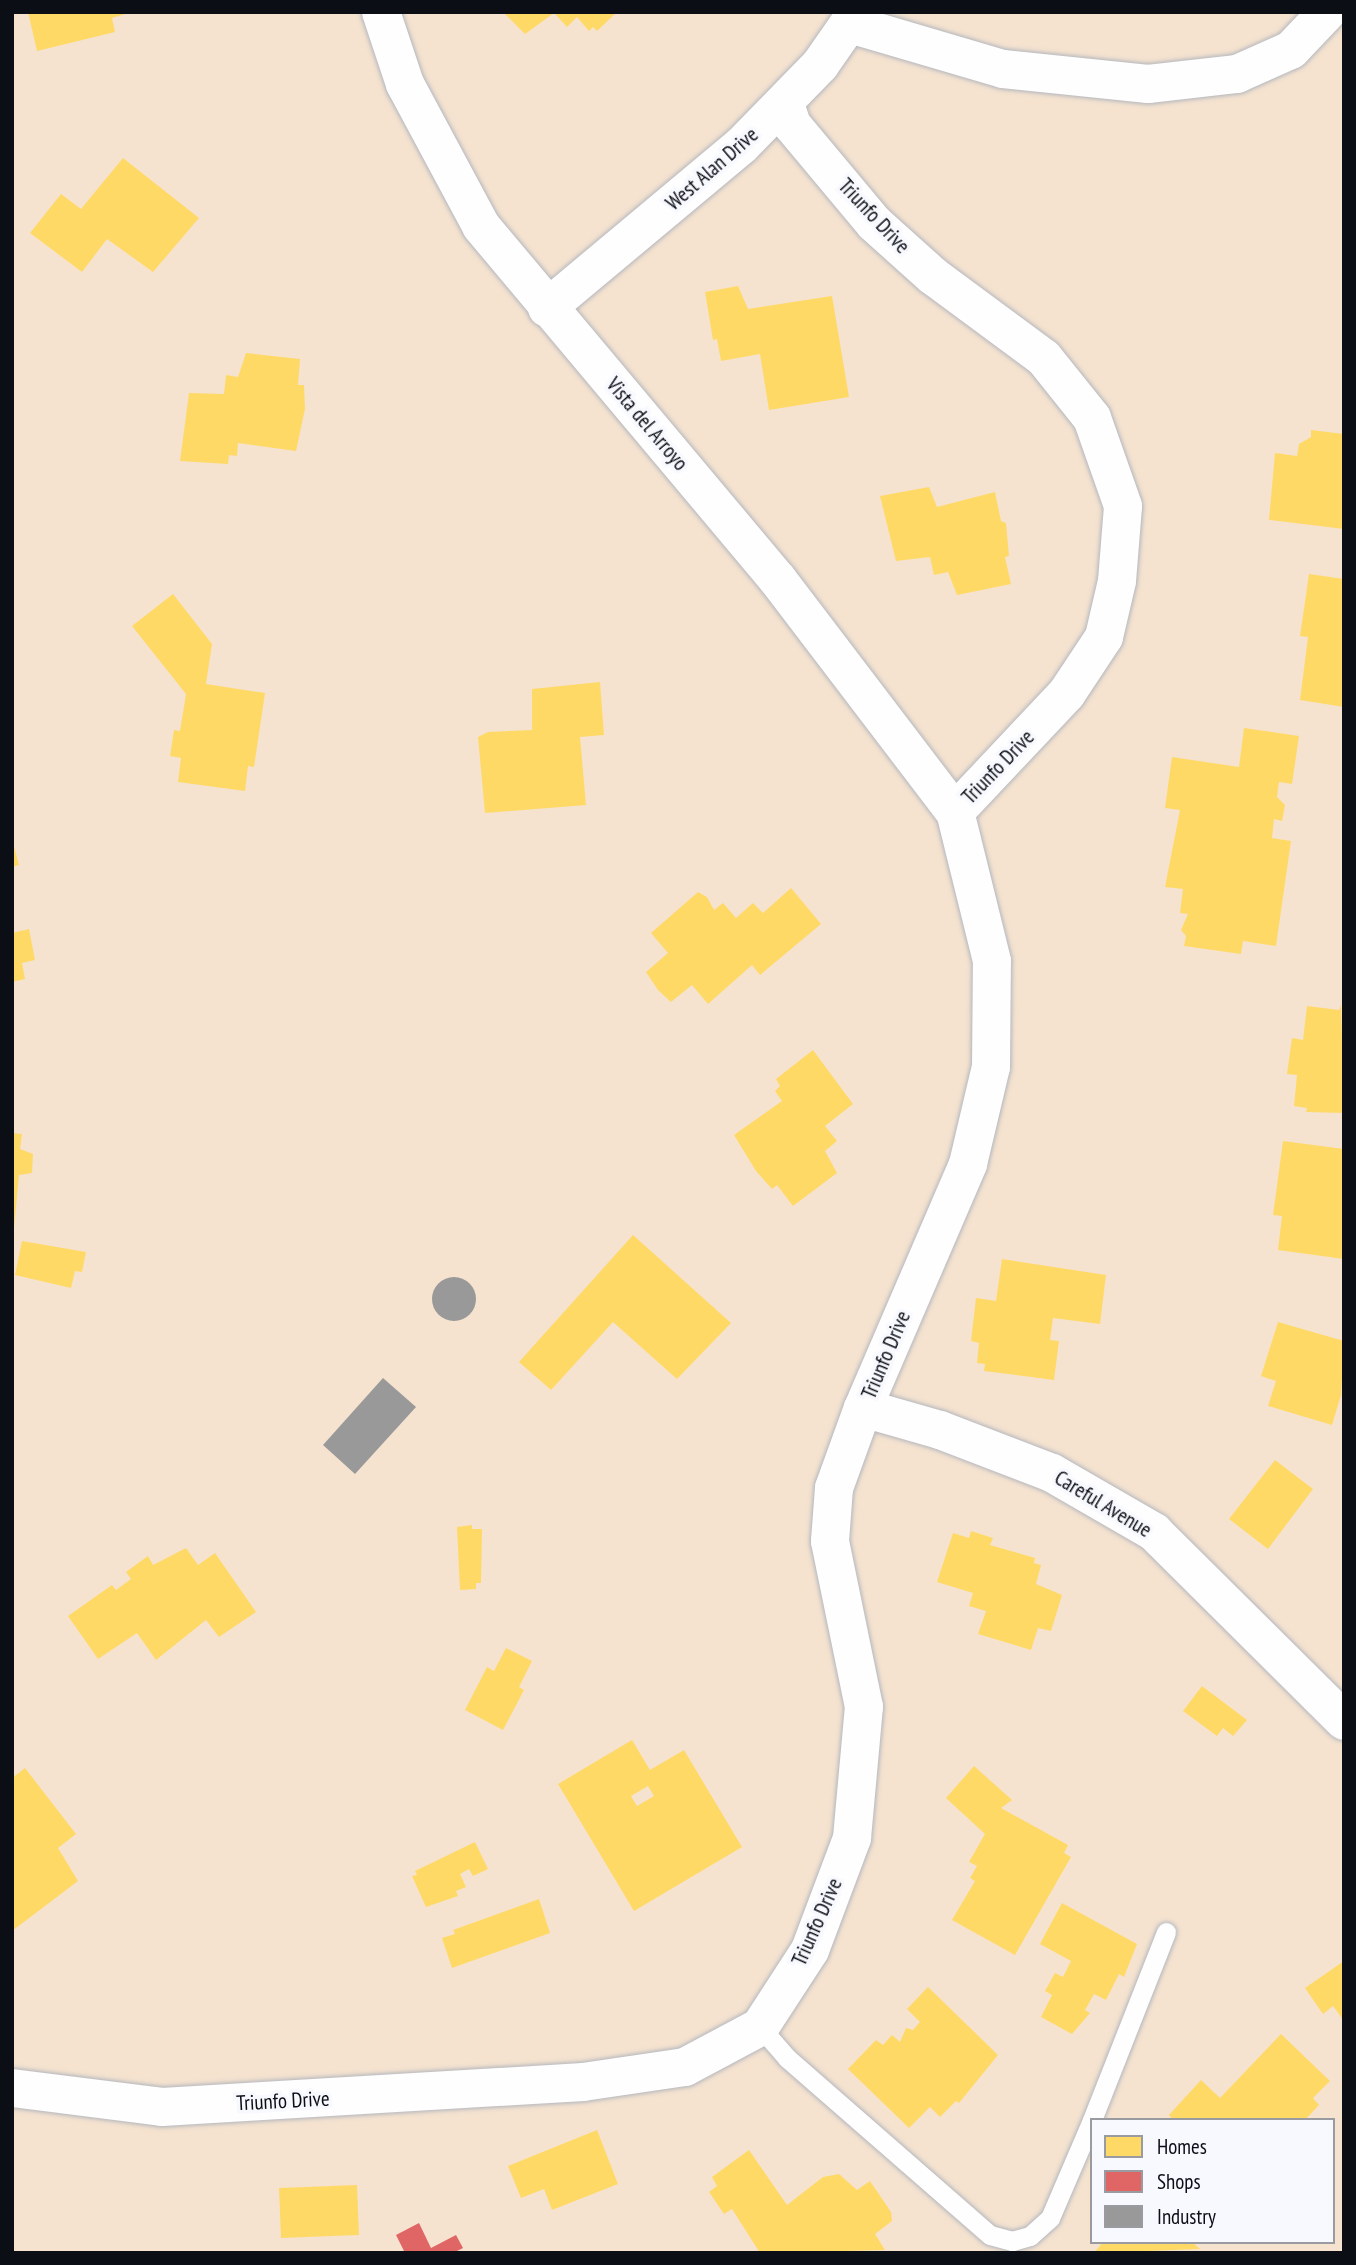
<!DOCTYPE html>
<style>
body{margin:0}
#map{position:relative;width:1356px;height:2265px;overflow:hidden;background:#f9fafd;font-family:"PT Sans Narrow",sans-serif}
div>[style]{position:absolute}
.green>*{inset:0;background:#f5e3d0}
.homes>*{inset:0;background:#ffd966}
.shops>*{inset:0;background:#e06666}
.industry>*{inset:0;background:#999}
.round{border-radius:50%}
.roads{filter:drop-shadow(0 0 2px #b5b7bd) drop-shadow(0 0 2px #b5b7bd)}
.service>*{height:19px;margin:-9.5px;padding:0 9.5px;transform-origin:9.5px;border-radius:9.5px;background:#fefeff}
.minor>*{height:38px;margin:-19px;padding:0 19px;transform-origin:19px;border-radius:19px;background:#fefeff}
span{translate:-50% -50%;white-space:nowrap;text-align:center;line-height:1.15;-webkit-text-stroke:7px #f8f9fe;paint-order:stroke}
.street-label{font-size:21px;color:#0c0e16}
.frame{position:absolute;inset:0;border:14px solid #0c0e16;pointer-events:none}
.legend{position:absolute;left:1090px;top:2118px;width:245px;height:126px;box-sizing:border-box;background:#f8f9fe;border:2px solid #9a9ba1;margin:0;padding:9px 12px;list-style:none;font-size:21px;color:#0c0e16}
.legend li{display:flex;align-items:center;gap:14px;height:35px}
.legend b{width:35px;border:2px solid #9a9ba1}
</style>
<div id="map">
<div class="green">
<i style="clip-path:polygon(evenodd,12px 12px,1344px 12px,1344px 2253px,12px 2253px,12px 12px,1092px 2120px,1333px 2120px,1333px 2242px,1092px 2242px,1092px 2120px)"></i>
</div>
<div class="homes">
<i style="clip-path:polygon(28px 12px,129px 12px,129px 13px,112px 18px,115px 32px,37px 51px)"></i>
<i style="clip-path:polygon(503px 12px,617px 12px,597px 31px,593px 27px,589px 31px,577px 17px,567px 27px,554px 13px,525px 34px)"></i>
<i style="clip-path:polygon(123px 158px,199px 218px,153px 272px,107px 239px,82px 272px,30px 233px,61px 194px,81px 209px)"></i>
<i style="clip-path:polygon(738px 286px,748px 309px,832px 296px,849px 397px,769px 410px,760px 354px,721px 361px,717px 339px,713px 340px,705px 292px)"></i>
<i style="clip-path:polygon(246px 353px,300px 359px,298px 385px,304px 385px,305px 409px,296px 451px,238px 443px,237px 456px,229px 455px,228px 464px,180px 461px,189px 393px,224px 394px,226px 375px,238px 377px)"></i>
<i style="clip-path:polygon(1311px 430px,1344px 434px,1344px 529px,1269px 520px,1275px 453px,1297px 456px,1299px 444px,1311px 437px)"></i>
<i style="clip-path:polygon(929px 487px,937px 507px,995px 492px,1001px 521px,1006px 523px,1009px 556px,1005px 557px,1011px 584px,957px 595px,948px 572px,934px 575px,930px 557px,896px 561px,880px 496px)"></i>
<i style="clip-path:polygon(1309px 574px,1344px 579px,1344px 707px,1300px 700px,1308px 637px,1300px 636px)"></i>
<i style="clip-path:polygon(173px 594px,212px 644px,206px 684px,265px 693px,254px 767px,248px 766px,245px 791px,178px 782px,181px 758px,170px 756px,174px 730px,180px 731px,186px 694px,132px 626px)"></i>
<i style="clip-path:polygon(600px 682px,604px 735px,580px 737px,586px 805px,485px 813px,478px 737px,488px 732px,532px 730px,532px 689px)"></i>
<i style="clip-path:polygon(1244px 728px,1299px 736px,1292px 784px,1279px 782px,1277px 797px,1285px 805px,1282px 821px,1274px 819px,1272px 838px,1291px 841px,1276px 946px,1243px 941px,1241px 954px,1184px 946px,1186px 936px,1181px 930px,1188px 914px,1180px 913px,1183px 889px,1165px 887px,1180px 810px,1165px 808px,1172px 757px,1239px 767px)"></i>
<i style="clip-path:polygon(12px 839px,19px 865px,12px 867px)"></i>
<i style="clip-path:polygon(791px 888px,821px 924px,760px 975px,752px 965px,708px 1004px,692px 985px,671px 1002px,658px 990px,646px 972px,668px 953px,651px 933px,698px 892px,707px 897px,714px 910px,723px 903px,736px 918px,753px 903px,763px 913px)"></i>
<i style="clip-path:polygon(29px 929px,35px 960px,22px 963px,25px 979px,12px 982px,12px 933px)"></i>
<i style="clip-path:polygon(1341px 1005px,1344px 1113px,1306px 1112px,1307px 1108px,1294px 1106px,1297px 1075px,1287px 1074px,1292px 1038px,1303px 1040px,1307px 1006px,1339px 1010px)"></i>
<i style="clip-path:polygon(813px 1050px,853px 1104px,825px 1126px,837px 1141px,825px 1151px,837px 1173px,793px 1206px,777px 1185px,772px 1189px,756px 1171px,734px 1135px,782px 1101px,775px 1091px,780px 1086px,776px 1079px)"></i>
<i style="clip-path:polygon(12px 1133px,22px 1134px,20px 1149px,33px 1154px,32px 1173px,19px 1175px,14px 1228px)"></i>
<i style="clip-path:polygon(1283px 1141px,1344px 1149px,1344px 1259px,1278px 1250px,1282px 1216px,1273px 1215px)"></i>
<i style="clip-path:polygon(633px 1235px,731px 1323px,677px 1379px,613px 1322px,551px 1390px,519px 1362px)"></i>
<i style="clip-path:polygon(22px 1241px,86px 1252px,82px 1272px,75px 1271px,71px 1288px,15px 1275px)"></i>
<i style="clip-path:polygon(1002px 1259px,1106px 1275px,1100px 1324px,1053px 1318px,1050px 1340px,1059px 1341px,1054px 1380px,984px 1371px,985px 1364px,977px 1363px,979px 1343px,971px 1341px,976px 1298px,996px 1301px)"></i>
<i style="clip-path:polygon(1278px 1322px,1344px 1341px,1341px 1395px,1332px 1425px,1268px 1406px,1276px 1381px,1261px 1376px)"></i>
<i style="clip-path:polygon(1275px 1460px,1313px 1489px,1268px 1549px,1229px 1519px)"></i>
<i style="clip-path:polygon(472px 1525px,472px 1529px,482px 1529px,481px 1583px,476px 1583px,476px 1589px,460px 1590px,457px 1527px)"></i>
<i style="clip-path:polygon(971px 1531px,993px 1538px,990px 1545px,1035px 1558px,1034px 1563px,1041px 1565px,1036px 1584px,1062px 1595px,1051px 1631px,1038px 1628px,1031px 1650px,978px 1634px,986px 1611px,969px 1606px,973px 1593px,937px 1582px,953px 1533px,969px 1538px)"></i>
<i style="clip-path:polygon(186px 1548px,198px 1565px,215px 1553px,256px 1612px,219px 1637px,206px 1620px,156px 1660px,137px 1633px,98px 1659px,68px 1616px,112px 1585px,116px 1590px,131px 1579px,126px 1572px,148px 1556px,153px 1565px)"></i>
<i style="clip-path:polygon(506px 1648px,532px 1661px,519px 1687px,524px 1690px,503px 1730px,465px 1710px,487px 1667px,494px 1671px)"></i>
<i style="clip-path:polygon(1202px 1686px,1247px 1720px,1233px 1736px,1223px 1728px,1217px 1736px,1183px 1711px)"></i>
<i style="clip-path:polygon(evenodd,632px 1740px,650px 1770px,684px 1750px,742px 1847px,634px 1911px,558px 1784px,632px 1740px,648px 1786px,654px 1796px,637px 1806px,631px 1796px,648px 1786px)"></i>
<i style="clip-path:polygon(974px 1766px,1012px 1800px,1001px 1808px,1068px 1845px,1064px 1853px,1071px 1857px,1015px 1955px,952px 1920px,975px 1881px,970px 1878px,977px 1866px,969px 1862px,985px 1834px,946px 1798px)"></i>
<i style="clip-path:polygon(25px 1768px,76px 1834px,58px 1848px,78px 1881px,12px 1931px,12px 1778px)"></i>
<i style="clip-path:polygon(475px 1842px,488px 1869px,473px 1876px,469px 1869px,460px 1874px,466px 1887px,456px 1891px,458px 1896px,426px 1907px,412px 1876px,417px 1875px,415px 1871px)"></i>
<i style="clip-path:polygon(539px 1899px,550px 1933px,452px 1968px,442px 1938px,455px 1934px,453px 1930px)"></i>
<i style="clip-path:polygon(1062px 1903px,1137px 1944px,1124px 1977px,1119px 1974px,1106px 2000px,1094px 1994px,1085px 2010px,1090px 2013px,1072px 2034px,1041px 2017px,1052px 1995px,1045px 1991px,1055px 1973px,1063px 1977px,1071px 1961px,1040px 1944px)"></i>
<i style="clip-path:polygon(1344px 1961px,1344px 2021px,1333px 2006px,1323px 2014px,1305px 1988px)"></i>
<i style="clip-path:polygon(928px 1987px,998px 2055px,959px 2103px,956px 2101px,940px 2117px,930px 2107px,909px 2128px,848px 2069px,876px 2040px,883px 2045px,892px 2035px,900px 2042px,906px 2028px,913px 2030px,920px 2022px,907px 2009px)"></i>
<i style="clip-path:polygon(1281px 2034px,1330px 2081px,1313px 2098px,1319px 2105px,1305px 2120px,1173px 2120px,1169px 2115px,1201px 2080px,1220px 2098px)"></i>
<i style="clip-path:polygon(597px 2130px,618px 2184px,552px 2210px,544px 2189px,521px 2198px,508px 2166px)"></i>
<i style="clip-path:polygon(749px 2150px,787px 2205px,823px 2177px,839px 2174px,857px 2190px,870px 2181px,891px 2212px,892px 2221px,875px 2234px,885px 2250px,760px 2253px,732px 2209px,724px 2214px,709px 2192px,717px 2186px,712px 2177px)"></i>
<i style="clip-path:polygon(357px 2185px,359px 2235px,281px 2238px,279px 2188px)"></i>
<i style="clip-path:polygon(1103px 2242px,1192px 2242px,1200px 2249px,1094px 2253px)"></i>
</div>
<div class="shops">
<i style="clip-path:polygon(419px 2223px,431px 2248px,456px 2235px,463px 2248px,453px 2253px,405px 2253px,396px 2235px)"></i>
</div>
<div class="industry">
<i class="round" style="left:432px;top:1277px;width:44px;height:44px"></i>
<i style="clip-path:polygon(383px 1378px,416px 1407px,355px 1474px,323px 1445px)"></i>
</div>
<div class="roads">
<div class="service">
<i style="left:760px;top:2027px;width:41px;rotate:48.9deg"></i>
<i style="left:787px;top:2058px;width:269px;rotate:41.1deg"></i>
<i style="left:990px;top:2235px;width:23px;rotate:15deg"></i>
<i style="left:1012px;top:2241px;width:19px;rotate:-16deg"></i>
<i style="left:1030px;top:2236px;width:27px;rotate:-42deg"></i>
<i style="left:1050px;top:2218px;width:107px;rotate:-66.8deg"></i>
<i style="left:1092px;top:2120px;width:202px;rotate:-68.5deg"></i>
</div>
<div class="minor">
<i style="left:381px;top:12px;width:76px;rotate:71.6deg"></i>
<i style="left:405px;top:84px;width:161px;rotate:61.8deg"></i>
<i style="left:481px;top:226px;width:462px;rotate:50deg"></i>
<i style="left:778px;top:580px;width:292px;rotate:52.7deg"></i>
<i style="left:850px;top:24px;width:159px;rotate:16.4deg"></i>
<i style="left:1003px;top:69px;width:146px;rotate:5.9deg"></i>
<i style="left:1148px;top:84px;width:90px;rotate:-6.4deg"></i>
<i style="left:1237px;top:74px;width:59px;rotate:-24deg"></i>
<i style="left:1291px;top:50px;width:52px;rotate:-46.5deg"></i>
<i style="left:547px;top:308px;width:254px;rotate:-39.9deg"></i>
<i style="left:742px;top:145px;width:112px;rotate:-45.7deg"></i>
<i style="left:820px;top:65px;width:65px;rotate:-55.1deg"></i>
<i style="left:863px;top:1408px;width:80px;rotate:15.9deg"></i>
<i style="left:940px;top:1430px;width:120px;rotate:21deg"></i>
<i style="left:1052px;top:1473px;width:118px;rotate:30deg"></i>
<i style="left:1154px;top:1532px;width:268px;rotate:44.8deg"></i>
<i style="left:12px;top:2088px;width:151px;rotate:7.2deg"></i>
<i style="left:162px;top:2107px;width:422px;rotate:-3.4deg"></i>
<i style="left:583px;top:2082px;width:103px;rotate:-8.4deg"></i>
<i style="left:685px;top:2067px;width:85px;rotate:-28.1deg"></i>
<i style="left:760px;top:2027px;width:92px;rotate:-57deg"></i>
<i style="left:810px;top:1950px;width:120px;rotate:-69.4deg"></i>
<i style="left:852px;top:1838px;width:132px;rotate:-84.8deg"></i>
<i style="left:864px;top:1707px;width:169px;rotate:-101.6deg"></i>
<i style="left:830px;top:1541px;width:53px;rotate:-85.7deg"></i>
<i style="left:834px;top:1488px;width:85px;rotate:-70.1deg"></i>
<i style="left:863px;top:1408px;width:266px;rotate:-66.7deg"></i>
<i style="left:968px;top:1164px;width:100px;rotate:-76.7deg"></i>
<i style="left:991px;top:1067px;width:106px;rotate:-89.5deg"></i>
<i style="left:992px;top:961px;width:154px;rotate:-103.9deg"></i>
<i style="left:955px;top:812px;width:163px;rotate:-46.7deg"></i>
<i style="left:1067px;top:693px;width:67px;rotate:-56.5deg"></i>
<i style="left:1104px;top:637px;width:57px;rotate:-76.9deg"></i>
<i style="left:1117px;top:581px;width:75px;rotate:-85.4deg"></i>
<i style="left:1123px;top:506px;width:93px;rotate:-109.4deg"></i>
<i style="left:1092px;top:418px;width:77px;rotate:-128.7deg"></i>
<i style="left:1044px;top:358px;width:138px;rotate:-143.5deg"></i>
<i style="left:933px;top:276px;width:79px;rotate:-138.1deg"></i>
<i style="left:874px;top:223px;width:128px;rotate:-129.9deg"></i>
<i style="left:792px;top:125px;width:23px;rotate:-108deg"></i>
</div>
</div>
<div class="street-label">
<span style="left:712px;top:169px;rotate:-41deg">West Alan Drive</span>
<span style="left:874px;top:216px;rotate:47deg">Triunfo Drive</span>
<span style="left:647px;top:424px;rotate:50deg">Vista del Arroyo</span>
<span style="left:998px;top:767px;rotate:-46deg">Triunfo Drive</span>
<span style="left:886px;top:1355px;rotate:-67deg">Triunfo Drive</span>
<span style="left:1103px;top:1504px;rotate:31deg">Careful Avenue</span>
<span style="left:817px;top:1922px;rotate:-66deg">Triunfo Drive</span>
<span style="left:283px;top:2101px;rotate:-3deg">Triunfo Drive</span>
</div>
<div class="frame"></div>
<ul class="legend">
<li><b style="height:19px;background:#ffd966"></b>Homes</li>
<li><b style="height:19px;background:#e06666"></b>Shops</li>
<li><b style="height:19px;background:#999"></b>Industry</li>
</ul>
</div>
